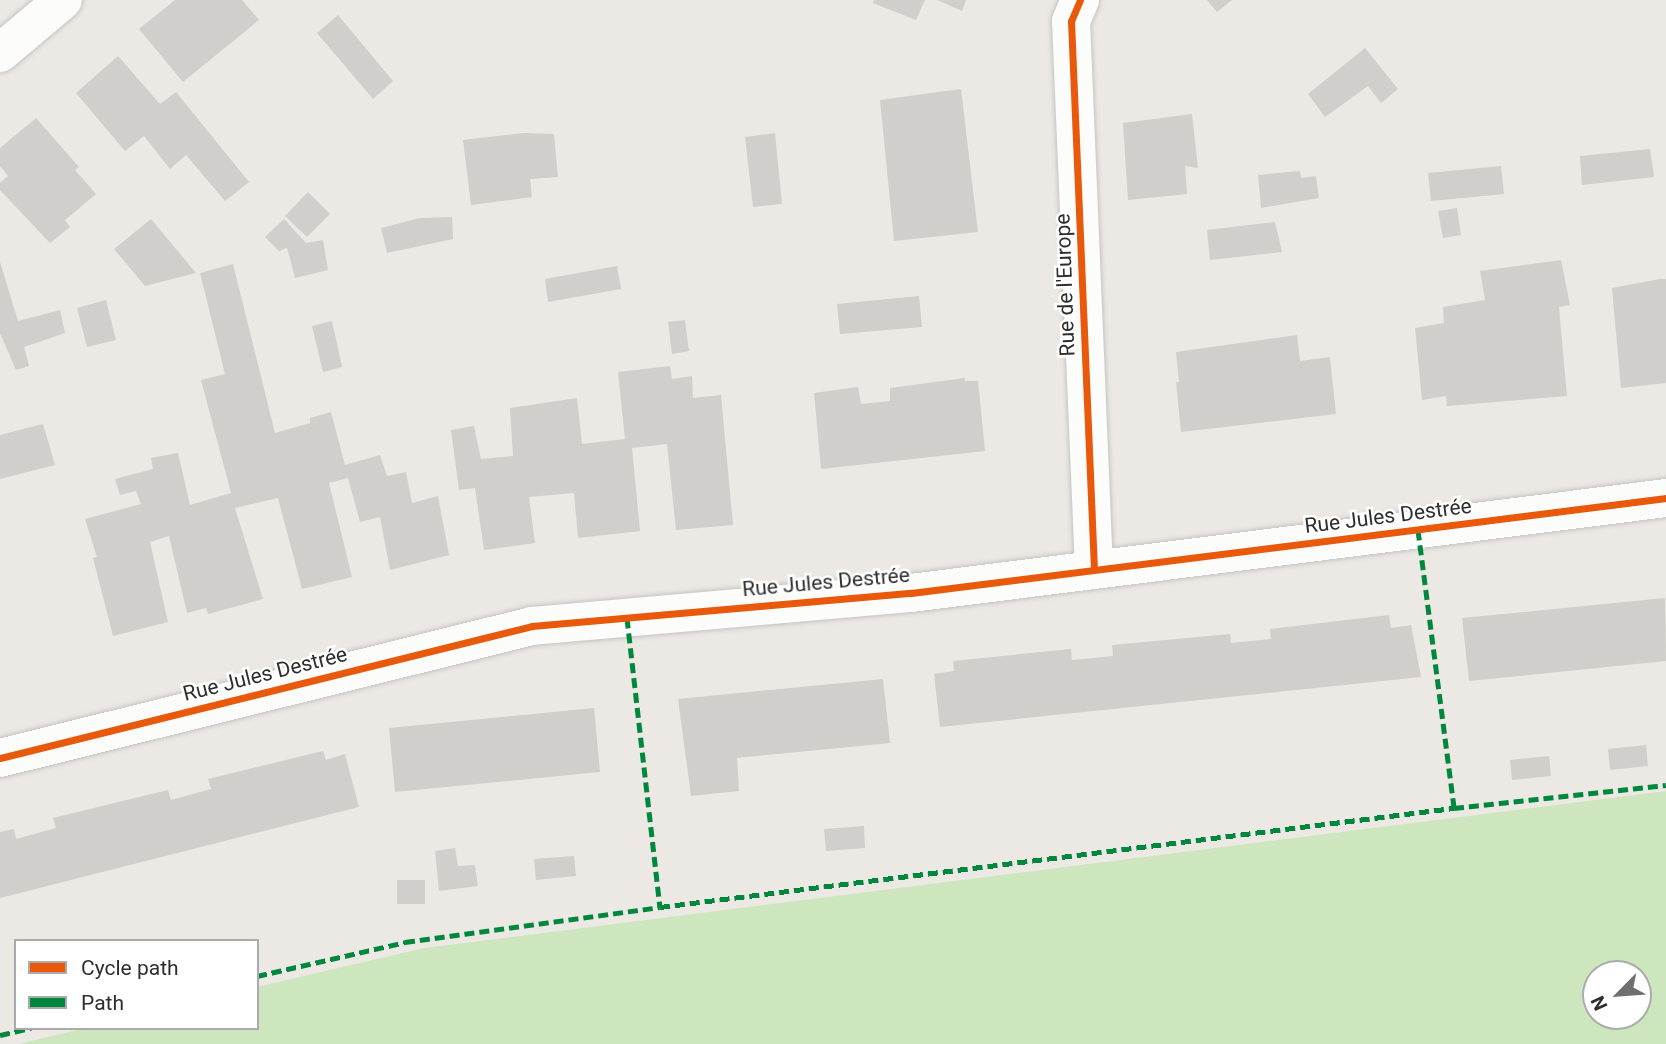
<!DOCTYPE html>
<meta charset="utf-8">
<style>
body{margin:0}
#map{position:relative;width:1666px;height:1044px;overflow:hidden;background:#ece8e4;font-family:Roboto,sans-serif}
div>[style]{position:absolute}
.green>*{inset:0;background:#cee6be}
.building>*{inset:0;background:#d1cecb}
.roads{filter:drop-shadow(0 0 2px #c5c4c5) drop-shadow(0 0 2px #c5c4c5)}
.minor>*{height:38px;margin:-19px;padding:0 19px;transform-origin:19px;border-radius:19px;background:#fcfcfb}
.quiet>*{height:5px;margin-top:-2.5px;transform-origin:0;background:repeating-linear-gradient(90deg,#00873e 0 10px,transparent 0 15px)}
.cycleway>*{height:7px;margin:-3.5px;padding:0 3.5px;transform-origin:3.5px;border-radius:3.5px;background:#e8590c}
span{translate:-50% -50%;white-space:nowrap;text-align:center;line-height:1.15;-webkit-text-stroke:5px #fff;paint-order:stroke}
.street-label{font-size:21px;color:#2e2e2e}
.legend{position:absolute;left:14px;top:939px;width:245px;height:91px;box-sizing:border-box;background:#fff;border:2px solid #ababab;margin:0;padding:9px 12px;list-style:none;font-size:21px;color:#2e2e2e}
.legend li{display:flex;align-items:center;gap:14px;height:35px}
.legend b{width:35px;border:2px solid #ababab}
.north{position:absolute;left:1582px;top:960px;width:70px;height:70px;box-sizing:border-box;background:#fff;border:2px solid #ababab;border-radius:50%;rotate:245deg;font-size:19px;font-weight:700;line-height:28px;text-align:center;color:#2e2e2e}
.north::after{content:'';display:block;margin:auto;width:24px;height:32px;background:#706f6e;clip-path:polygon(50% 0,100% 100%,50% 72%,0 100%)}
</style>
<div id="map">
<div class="green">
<i style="clip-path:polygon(evenodd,1666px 791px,1666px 1044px,19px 1044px,85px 1028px,257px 1028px,257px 987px,424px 948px,1666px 791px,1596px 974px,1638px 974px,1638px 1016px,1596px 1016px,1596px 974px)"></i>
</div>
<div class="building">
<i style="clip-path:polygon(175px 0,242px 0,259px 20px,183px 82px,139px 29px)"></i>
<i style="clip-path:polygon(874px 0,925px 0,916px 20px,873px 3px)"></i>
<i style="clip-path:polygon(937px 0,966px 0,962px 11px)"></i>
<i style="clip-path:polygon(1207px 0,1232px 0,1217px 12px)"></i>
<i style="clip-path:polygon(338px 15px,393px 81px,373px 99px,317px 33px)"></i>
<i style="clip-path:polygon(1365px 48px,1398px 89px,1381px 103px,1368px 86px,1325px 117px,1308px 94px)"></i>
<i style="clip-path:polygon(118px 56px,160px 104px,176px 92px,249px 182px,225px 201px,186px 155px,170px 169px,144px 136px,125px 151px,76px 93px)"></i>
<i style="clip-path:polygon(961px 89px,978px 232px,894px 241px,880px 100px)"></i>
<i style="clip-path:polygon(1192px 114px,1198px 168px,1185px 166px,1187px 194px,1128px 200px,1123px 123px)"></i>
<i style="clip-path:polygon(36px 118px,79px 167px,75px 170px,96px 194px,65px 220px,70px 227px,50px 243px,0 190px,0 183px,8px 176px,0 166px,0 148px)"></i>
<i style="clip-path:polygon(524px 133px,554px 134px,558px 177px,530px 179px,532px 197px,471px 205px,463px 140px)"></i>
<i style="clip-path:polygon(775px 133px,782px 204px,753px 207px,745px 137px)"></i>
<i style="clip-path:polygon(1650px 149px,1654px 177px,1582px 185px,1580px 156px)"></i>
<i style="clip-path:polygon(1501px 166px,1504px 194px,1431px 201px,1428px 173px)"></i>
<i style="clip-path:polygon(1300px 171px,1301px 178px,1316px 176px,1319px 198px,1261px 208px,1258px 175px)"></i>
<i style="clip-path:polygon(308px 192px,330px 214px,307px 237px,285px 216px)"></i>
<i style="clip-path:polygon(1457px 208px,1461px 235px,1443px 238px,1438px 211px)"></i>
<i style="clip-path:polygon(452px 217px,453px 239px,387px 253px,381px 228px,420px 218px)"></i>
<i style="clip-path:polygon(151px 219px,196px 273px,145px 286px,114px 249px)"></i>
<i style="clip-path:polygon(284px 219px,306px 243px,323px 240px,328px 270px,295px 278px,287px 248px,279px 251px,265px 237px)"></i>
<i style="clip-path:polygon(1275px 222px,1282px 252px,1210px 260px,1207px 230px)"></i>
<i style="clip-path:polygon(1561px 260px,1570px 305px,1559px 307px,1567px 396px,1447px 406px,1446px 396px,1422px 400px,1415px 328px,1444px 323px,1443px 307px,1485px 300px,1480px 271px)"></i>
<i style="clip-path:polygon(0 262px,18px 321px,60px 310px,65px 333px,24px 347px,29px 366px,16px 370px,0 333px)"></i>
<i style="clip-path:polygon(233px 264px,275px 433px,310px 423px,310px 418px,331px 412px,345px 465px,380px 455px,387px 476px,406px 472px,412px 503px,438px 496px,449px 555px,390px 570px,380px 517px,360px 522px,348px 478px,329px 483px,352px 577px,302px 589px,278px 498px,235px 508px,263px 599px,208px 614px,206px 608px,187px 613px,169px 536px,150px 542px,168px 622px,113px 636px,93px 558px,97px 557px,85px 519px,141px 504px,136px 491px,120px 495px,115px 479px,153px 469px,151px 458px,178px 453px,190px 505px,231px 493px,201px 380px,225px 374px,200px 273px)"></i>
<i style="clip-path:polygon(617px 266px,621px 289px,548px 302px,545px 279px)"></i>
<i style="clip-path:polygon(1660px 279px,1666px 279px,1666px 383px,1621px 388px,1612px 288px)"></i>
<i style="clip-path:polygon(919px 296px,922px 327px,840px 334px,837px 304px)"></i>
<i style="clip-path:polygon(106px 300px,116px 340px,87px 347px,77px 308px)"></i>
<i style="clip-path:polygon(685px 320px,689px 351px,672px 354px,668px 322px)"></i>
<i style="clip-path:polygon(332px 321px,342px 367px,323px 372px,312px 326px)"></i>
<i style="clip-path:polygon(1297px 335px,1300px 361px,1330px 357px,1336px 414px,1181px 432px,1176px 382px,1179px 382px,1176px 352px)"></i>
<i style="clip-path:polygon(670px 366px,672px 379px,692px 376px,693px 398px,721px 395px,733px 525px,676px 530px,667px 444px,632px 448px,640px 531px,578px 538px,574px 493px,529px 497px,535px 543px,484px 550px,475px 488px,459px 490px,451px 430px,474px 426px,481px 459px,513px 456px,510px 408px,577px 398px,582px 444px,625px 439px,618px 372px)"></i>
<i style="clip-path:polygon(965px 378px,965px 381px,978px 381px,985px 451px,821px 469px,814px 393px,858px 387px,861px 404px,890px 401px,890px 388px)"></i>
<i style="clip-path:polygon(43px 424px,55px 465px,0 479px,0 435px)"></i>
<i style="clip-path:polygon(1665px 598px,1666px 661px,1469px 681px,1462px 618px)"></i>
<i style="clip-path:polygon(1389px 615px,1391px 628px,1411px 625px,1421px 677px,940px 727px,934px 674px,954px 671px,953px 661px,1071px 649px,1072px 660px,1113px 656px,1112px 645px,1230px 634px,1231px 643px,1271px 639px,1270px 629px)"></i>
<i style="clip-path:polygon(883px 679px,890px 743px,737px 758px,739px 791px,691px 796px,678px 699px)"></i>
<i style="clip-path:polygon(594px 708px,600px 772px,395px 792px,389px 728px)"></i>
<i style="clip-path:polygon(1646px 745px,1648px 766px,1610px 770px,1608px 749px)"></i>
<i style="clip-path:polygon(323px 751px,326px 760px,345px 754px,359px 807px,0 898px,0 832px,14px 829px,16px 839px,56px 828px,53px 818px,168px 790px,171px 800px,211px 789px,208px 779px)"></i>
<i style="clip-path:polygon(1549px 756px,1551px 776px,1512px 780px,1510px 760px)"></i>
<i style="clip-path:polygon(864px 826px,865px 848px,826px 851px,824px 829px)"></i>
<i style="clip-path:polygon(455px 848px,458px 866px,475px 865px,478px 886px,439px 891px,435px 851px)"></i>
<i style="clip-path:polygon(574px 856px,576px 876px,536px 880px,534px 859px)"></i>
<i style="clip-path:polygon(397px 880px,425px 880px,425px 904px,397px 904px)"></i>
</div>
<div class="roads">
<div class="minor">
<i style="left:1080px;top:0;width:23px;rotate:113deg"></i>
<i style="left:1071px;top:21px;width:549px;rotate:87.6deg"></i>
<i style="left:0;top:53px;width:82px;rotate:-40.1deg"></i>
<i style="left:0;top:758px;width:548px;rotate:-13.93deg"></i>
<i style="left:532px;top:626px;width:380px;rotate:-5deg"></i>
<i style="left:911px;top:593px;width:761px;rotate:-7.17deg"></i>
</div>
</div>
<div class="quiet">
<i style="left:1418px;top:530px;width:280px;rotate:82.6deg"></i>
<i style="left:627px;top:618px;width:291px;rotate:83.5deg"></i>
<i style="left:257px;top:976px;width:152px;rotate:-12.9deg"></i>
<i style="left:405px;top:942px;width:257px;rotate:-7.8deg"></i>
<i style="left:660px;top:907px;width:800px;rotate:-7.11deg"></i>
<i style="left:1454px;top:808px;width:213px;rotate:-6.2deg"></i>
<i style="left:0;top:1035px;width:32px;rotate:-13deg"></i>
</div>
<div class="cycleway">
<i style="left:1080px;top:0;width:23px;rotate:113deg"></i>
<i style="left:1071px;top:21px;width:549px;rotate:87.6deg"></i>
<i style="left:0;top:758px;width:548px;rotate:-13.93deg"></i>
<i style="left:532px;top:626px;width:380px;rotate:-5deg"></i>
<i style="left:911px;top:593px;width:761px;rotate:-7.17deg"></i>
</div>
<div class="street-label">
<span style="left:1065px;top:285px;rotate:-92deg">Rue de l'Europe</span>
<span style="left:1388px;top:516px;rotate:-7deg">Rue Jules Destrée</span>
<span style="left:826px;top:582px;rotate:-5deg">Rue Jules Destrée</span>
<span style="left:265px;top:674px;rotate:-14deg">Rue Jules Destrée</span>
</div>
<ul class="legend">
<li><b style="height:9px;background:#e8590c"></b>Cycle path</li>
<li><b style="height:9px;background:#00873e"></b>Path</li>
</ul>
<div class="north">N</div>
</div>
